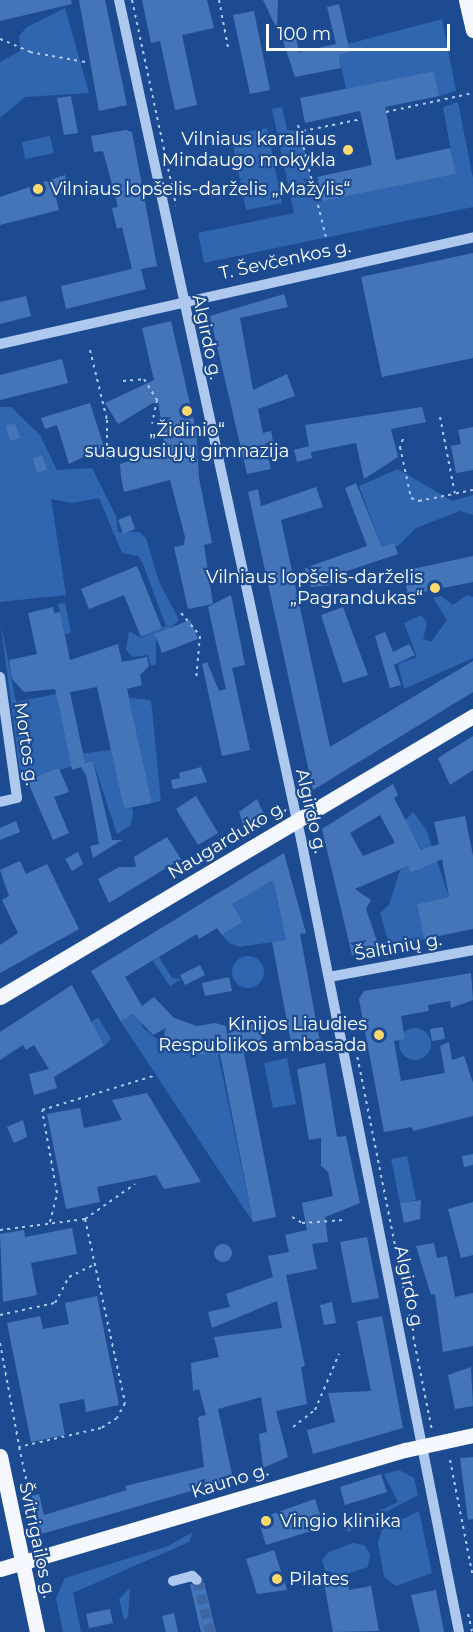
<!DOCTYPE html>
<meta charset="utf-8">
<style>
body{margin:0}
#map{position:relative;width:473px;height:1632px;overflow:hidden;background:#1d4b92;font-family:Montserrat,sans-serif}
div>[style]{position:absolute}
.green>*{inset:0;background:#3065b0}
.round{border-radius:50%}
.building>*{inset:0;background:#4575b9}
.minor-tunnel>*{height:10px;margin-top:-5px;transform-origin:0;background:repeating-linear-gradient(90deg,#3f66a2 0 10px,transparent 0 15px)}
.path>*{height:2px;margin-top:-1px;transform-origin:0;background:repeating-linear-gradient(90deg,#aec8ee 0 3px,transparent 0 7.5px)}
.minor>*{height:10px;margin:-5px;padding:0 5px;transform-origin:5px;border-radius:5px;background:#aec8ee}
.major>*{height:15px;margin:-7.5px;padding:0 7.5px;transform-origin:7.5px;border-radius:7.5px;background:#f5f8ff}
.dots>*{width:16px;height:16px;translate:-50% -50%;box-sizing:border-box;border:3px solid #1d4b92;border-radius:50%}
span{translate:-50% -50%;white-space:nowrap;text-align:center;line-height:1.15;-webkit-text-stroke:4.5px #1d4b92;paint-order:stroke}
.poi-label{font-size:18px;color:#fff}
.right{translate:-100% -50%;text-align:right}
.left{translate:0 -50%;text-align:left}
.street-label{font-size:18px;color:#fff}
.scale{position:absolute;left:266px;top:24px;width:184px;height:27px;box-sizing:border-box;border:3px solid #fff;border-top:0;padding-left:8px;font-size:18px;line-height:21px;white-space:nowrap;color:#fff;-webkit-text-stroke:4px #1d4b92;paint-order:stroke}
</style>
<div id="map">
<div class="green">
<i style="clip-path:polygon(65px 8px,89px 93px,25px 97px,0 118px,0 62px,20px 51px,19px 36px,27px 27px)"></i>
<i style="clip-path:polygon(442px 19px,456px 91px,439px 96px,434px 71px,346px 89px,339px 55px,350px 52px,348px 44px)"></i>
<i style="clip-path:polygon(458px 102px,473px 178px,473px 207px,204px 263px,198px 233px,294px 213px,272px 109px,282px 107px,287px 130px,300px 131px,316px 202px,455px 174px,443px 107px)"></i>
<i style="clip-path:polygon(267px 128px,282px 203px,246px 210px,231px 135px)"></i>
<i style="clip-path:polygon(50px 136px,54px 153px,25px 159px,22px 142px)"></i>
<i style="clip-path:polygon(0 407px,11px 407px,40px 435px,57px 470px,92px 468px,116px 516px,118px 532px,139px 532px,146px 538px,159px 582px,179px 620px,156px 640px,156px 664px,151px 666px,148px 655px,133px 657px,126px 650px,129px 631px,141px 638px,166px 626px,143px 564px,138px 556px,122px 553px,99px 498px,72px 503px,51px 499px,66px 595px,0 602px)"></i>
<i style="clip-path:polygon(398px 469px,452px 501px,473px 495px,473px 515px,460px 511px,416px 528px,398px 546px,382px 547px,359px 486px)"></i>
<i style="clip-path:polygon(467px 595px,473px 597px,473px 658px,404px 689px,398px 664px,417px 657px,404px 623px,421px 615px,427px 623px,423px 639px,431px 642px,447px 620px,433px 598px,441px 596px,453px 605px)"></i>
<i style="clip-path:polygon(65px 603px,71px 632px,65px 635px,58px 604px)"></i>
<i style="clip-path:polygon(0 618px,16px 702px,56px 694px,69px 755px,111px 750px,124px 809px,132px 808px,133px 813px,131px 825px,117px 834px,93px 761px,21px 780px)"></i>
<i style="clip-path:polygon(129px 698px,151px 700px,161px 801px,152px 803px)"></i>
<i style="clip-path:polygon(413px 812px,426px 829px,449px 897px,417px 904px,424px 939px,390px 947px,380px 913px,389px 905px,400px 870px,408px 866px,412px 873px,430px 864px,405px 821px)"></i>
<i style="clip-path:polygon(277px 875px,274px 886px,286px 940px,240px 947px,229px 943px,222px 935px,243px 922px,232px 904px)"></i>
<i class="round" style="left:232px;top:956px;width:32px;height:32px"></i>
<i style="clip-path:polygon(159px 957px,172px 978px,182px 979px,170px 986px,153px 961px)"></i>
<i style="clip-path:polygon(137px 1012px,143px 1028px,171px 1050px,218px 1054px,253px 1222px,121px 1022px)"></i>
<i style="clip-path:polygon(98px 1017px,111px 1039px,104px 1046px,90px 1023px)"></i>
<i class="round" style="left:399px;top:1028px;width:32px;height:32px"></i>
<i style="clip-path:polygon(287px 1058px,296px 1104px,273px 1108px,264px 1063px)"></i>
<i style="clip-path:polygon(407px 1156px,416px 1200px,400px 1203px,391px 1159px)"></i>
<i style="clip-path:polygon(399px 1470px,414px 1478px,418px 1495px,348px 1532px,345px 1527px,398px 1502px,384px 1474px)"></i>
<i style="clip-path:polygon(419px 1511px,432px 1573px,396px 1586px,384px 1577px,378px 1543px,382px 1529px)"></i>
<i style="clip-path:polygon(193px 1532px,189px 1542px,73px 1593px,81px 1632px,63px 1632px,56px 1598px,65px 1578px,168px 1546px)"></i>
<i style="clip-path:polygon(353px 1543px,364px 1545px,370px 1554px,368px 1567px,341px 1576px,325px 1570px,322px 1560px,329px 1552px)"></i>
<i style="clip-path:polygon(130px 1588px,128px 1618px,124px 1619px,119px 1599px)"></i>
</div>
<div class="building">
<i style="clip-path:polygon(0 0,71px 0,72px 4px,0 21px)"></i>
<i style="clip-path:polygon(79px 0,105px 0,127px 105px,99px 111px)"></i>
<i style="clip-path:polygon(142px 0,207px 0,214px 28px,182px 35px,197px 105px,175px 110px,160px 41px,151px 43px)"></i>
<i style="clip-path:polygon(263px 0,278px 0,277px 29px)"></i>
<i style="clip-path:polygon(339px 4px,350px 52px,339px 55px,341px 68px,295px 77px,283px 41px,296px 38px,299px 52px,336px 44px,327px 7px)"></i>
<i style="clip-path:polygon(254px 11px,270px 90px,250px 94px,233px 15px)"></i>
<i style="clip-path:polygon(434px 71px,439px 96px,385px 107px,396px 160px,450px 148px,456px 174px,322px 201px,317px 177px,372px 165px,360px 111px,305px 123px,300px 98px)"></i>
<i style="clip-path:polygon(71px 96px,78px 133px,64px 135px,57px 98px)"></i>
<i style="clip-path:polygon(126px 130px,132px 132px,157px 266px,141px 269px,146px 289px,66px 309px,61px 286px,132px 269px,122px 227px,117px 229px,112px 208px,118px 207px,103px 151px,94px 152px,91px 136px)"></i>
<i style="clip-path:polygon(65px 175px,69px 191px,55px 194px,59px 210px,0 225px,0 197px)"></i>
<i style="clip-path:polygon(473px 253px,473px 358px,382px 377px,361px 277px)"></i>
<i style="clip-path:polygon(284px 294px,288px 307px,240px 318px,253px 390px,287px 374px,295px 396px,258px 409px,263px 433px,271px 431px,273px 442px,265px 443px,271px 469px,247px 474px,210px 316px)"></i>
<i style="clip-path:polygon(26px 296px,31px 316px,0 324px,0 302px)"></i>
<i style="clip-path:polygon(171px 321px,196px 430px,199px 478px,212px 543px,204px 545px,213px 604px,188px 609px,174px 547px,184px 545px,185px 537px,170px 480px,124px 492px,121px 477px,120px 464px,165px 449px,158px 400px,118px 424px,105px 403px,154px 380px,142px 328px)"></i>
<i style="clip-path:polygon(62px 359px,68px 383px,0 400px,0 375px)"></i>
<i style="clip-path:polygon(90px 403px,104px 447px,69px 464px,57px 425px,45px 429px,41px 418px)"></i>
<i style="clip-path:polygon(422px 407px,426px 422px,391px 429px,398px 457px,364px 479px,356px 443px,311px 452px,312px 458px,297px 462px,294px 450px,309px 446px,305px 425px)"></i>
<i style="clip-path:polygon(15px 423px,20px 438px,10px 441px,6px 426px)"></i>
<i style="clip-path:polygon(473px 427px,473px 470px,456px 473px,451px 446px,461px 444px,458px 430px)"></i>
<i style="clip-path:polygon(42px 455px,47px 470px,37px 473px,33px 458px)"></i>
<i style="clip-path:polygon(356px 483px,382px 547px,394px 543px,398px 554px,344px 572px,346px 579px,333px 585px,311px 587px,305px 568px,367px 546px,345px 488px)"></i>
<i style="clip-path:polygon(316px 487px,323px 507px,281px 520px,330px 747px,473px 661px,473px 692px,313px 790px,248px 492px,258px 489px,261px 506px)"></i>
<i style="clip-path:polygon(130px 515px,135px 529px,123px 534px,118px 520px)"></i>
<i style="clip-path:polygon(473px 556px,473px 582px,408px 595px,403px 571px)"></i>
<i style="clip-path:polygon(137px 566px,162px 628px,141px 637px,124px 595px,89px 609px,81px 589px)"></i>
<i style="clip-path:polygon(231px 595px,245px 665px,232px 668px,250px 750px,222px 756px,202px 664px,207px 662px,219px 691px,226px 689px,208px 607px)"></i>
<i style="clip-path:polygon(53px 607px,54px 613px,60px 612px,70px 660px,118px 644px,122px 662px,147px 657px,149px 666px,140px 675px,142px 685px,127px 689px,152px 803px,124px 809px,97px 687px,70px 692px,85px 763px,93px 761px,112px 840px,122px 840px,93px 858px,90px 846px,99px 844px,92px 804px,86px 775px,81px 767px,72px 770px,55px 689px,24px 692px,12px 679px,9px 660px,37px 654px,28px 613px)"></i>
<i style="clip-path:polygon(343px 607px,368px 675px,343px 683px,321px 615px)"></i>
<i style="clip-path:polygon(190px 620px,198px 639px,162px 653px,155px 634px)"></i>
<i style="clip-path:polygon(385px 632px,393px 652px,409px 644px,415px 655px,394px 665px,401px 685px,390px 688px,375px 636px)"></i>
<i style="clip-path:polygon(473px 736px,473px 770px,450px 785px,438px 758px)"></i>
<i style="clip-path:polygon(201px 767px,207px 782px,173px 789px,171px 780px,180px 778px,179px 773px)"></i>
<i style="clip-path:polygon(59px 768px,69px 792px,54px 797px,69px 833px,53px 840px,27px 780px)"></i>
<i style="clip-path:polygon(evenodd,393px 784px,398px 795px,394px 798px,421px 850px,439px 844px,434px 822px,465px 816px,473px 856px,473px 929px,424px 939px,417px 904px,449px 897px,442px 859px,411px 873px,408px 866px,355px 889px,371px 900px,366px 909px,380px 950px,352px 955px,322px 829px,393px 784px,380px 815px,395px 843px,363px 856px,350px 833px,380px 815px)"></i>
<i style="clip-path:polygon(196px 796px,218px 833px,198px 845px,176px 809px)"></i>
<i style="clip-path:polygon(257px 799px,266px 819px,244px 827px,239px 812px)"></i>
<i style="clip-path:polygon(16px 821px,20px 832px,0 840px,0 828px)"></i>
<i style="clip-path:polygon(167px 837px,181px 859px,109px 903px,98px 879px,119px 867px,136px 867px,134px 857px)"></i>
<i style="clip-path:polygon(78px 852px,83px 864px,72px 871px,65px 859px)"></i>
<i style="clip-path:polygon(284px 853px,306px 933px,300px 934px,320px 1042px,292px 1048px,272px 942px,286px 940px,273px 880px,232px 904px,243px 922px,222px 935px,217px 928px,199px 939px,197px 934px,125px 977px,142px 1006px,154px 997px,174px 1018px,197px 1026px,215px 1023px,226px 1026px,227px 1034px,258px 1022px,262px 1040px,242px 1044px,276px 1217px,253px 1222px,220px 1054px,200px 1054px,196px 1038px,188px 1053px,168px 1046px,162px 1043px,166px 1028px,153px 1035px,133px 1014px,121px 1022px,91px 971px)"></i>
<i style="clip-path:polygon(20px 861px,26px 874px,47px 864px,79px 929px,0 973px,0 945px,18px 933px,2px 900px,9px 896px,0 870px)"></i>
<i style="clip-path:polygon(200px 965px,205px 975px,185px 985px,180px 975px)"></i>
<i style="clip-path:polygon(471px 973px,473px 1000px,451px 1008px,450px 1001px,428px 1005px,429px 1011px,401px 1016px,405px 1039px,394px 1041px,401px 1081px,445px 1073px,440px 1046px,449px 1042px,452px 1060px,464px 1056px,473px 1083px,473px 1116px,413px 1131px,412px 1127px,384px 1132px,359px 999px,364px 991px)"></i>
<i style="clip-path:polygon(229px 977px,232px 991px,205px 996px,202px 983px)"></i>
<i style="clip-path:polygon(72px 985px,104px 1046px,54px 1077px,57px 1088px,34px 1095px,29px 1074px,49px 1069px,34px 1045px,26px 1050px,23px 1045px,0 1060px,0 1032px)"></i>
<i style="clip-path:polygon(443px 1027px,445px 1039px,432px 1041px,430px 1029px)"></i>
<i style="clip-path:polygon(325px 1063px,337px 1137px,346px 1136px,360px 1203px,325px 1217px,328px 1242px,312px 1244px,317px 1269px,286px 1275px,305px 1366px,301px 1367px,307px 1404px,276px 1411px,288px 1457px,263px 1468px,259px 1434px,267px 1432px,261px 1397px,218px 1409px,233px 1479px,38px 1535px,32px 1496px,39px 1494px,44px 1515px,127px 1490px,125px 1486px,204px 1467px,198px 1417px,206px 1415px,199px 1389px,193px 1391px,191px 1363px,219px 1357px,214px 1337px,282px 1328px,277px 1301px,212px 1328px,208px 1312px,230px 1307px,226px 1294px,273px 1277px,268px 1256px,289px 1252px,285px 1235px,307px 1230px,302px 1203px,333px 1196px,328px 1172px,321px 1166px,321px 1138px,309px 1140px,297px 1069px)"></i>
<i style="clip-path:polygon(147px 1093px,201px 1182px,164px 1189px,156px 1175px,97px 1187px,100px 1202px,66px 1209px,47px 1114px,80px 1108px,84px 1128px,122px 1120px,112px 1100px)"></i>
<i style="clip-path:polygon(23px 1120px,27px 1137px,14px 1143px,7px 1127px)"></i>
<i style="clip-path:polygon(473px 1154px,473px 1165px,464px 1167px,462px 1156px)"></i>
<i style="clip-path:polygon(421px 1200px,420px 1219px,404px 1223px,400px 1203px)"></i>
<i style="clip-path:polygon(473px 1202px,473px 1255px,461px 1258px,448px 1209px)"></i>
<i style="clip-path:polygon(72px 1228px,77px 1254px,31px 1263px,37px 1295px,3px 1302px,0 1234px,24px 1230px,25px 1237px)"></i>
<i style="clip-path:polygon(367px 1237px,379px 1298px,352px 1303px,340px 1242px)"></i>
<i style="clip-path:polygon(434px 1243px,437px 1258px,447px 1256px,455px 1297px,473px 1293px,473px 1346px,443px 1352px,435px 1294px,431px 1295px,416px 1246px)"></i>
<i class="round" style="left:214px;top:1244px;width:18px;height:18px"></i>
<i style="clip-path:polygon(97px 1296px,119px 1405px,86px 1412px,84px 1399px,59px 1404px,65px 1435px,31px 1442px,7px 1323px,40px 1316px,43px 1329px,69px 1324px,65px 1303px)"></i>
<i style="clip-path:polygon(332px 1302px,336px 1323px,324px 1325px,320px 1305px)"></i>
<i style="clip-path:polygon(382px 1316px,403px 1428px,313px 1454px,307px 1430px,335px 1422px,328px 1393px,371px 1391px,357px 1321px)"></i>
<i style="clip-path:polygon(471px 1367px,473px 1406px,455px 1409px,448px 1375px)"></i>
<i style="clip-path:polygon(473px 1457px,473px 1519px,468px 1520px,460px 1458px)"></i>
<i style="clip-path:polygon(381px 1474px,387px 1492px,345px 1505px,340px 1487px)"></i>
<i style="clip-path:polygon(315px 1499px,324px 1527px,266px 1545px,258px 1519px)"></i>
<i style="clip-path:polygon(274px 1550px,287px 1590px,257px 1594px,246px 1559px)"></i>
<i style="clip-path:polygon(347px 1579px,349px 1590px,371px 1586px,379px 1631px,333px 1632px,324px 1583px)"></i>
<i style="clip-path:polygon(204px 1582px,216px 1632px,201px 1632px,190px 1584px,199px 1587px)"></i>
<i style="clip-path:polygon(436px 1590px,444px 1632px,420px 1632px,411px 1595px)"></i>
<i style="clip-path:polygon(110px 1609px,113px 1623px,89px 1628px,86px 1614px)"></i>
<i style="clip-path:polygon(174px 1613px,178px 1632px,166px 1632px,162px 1616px)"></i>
</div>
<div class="minor-tunnel">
<i style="left:197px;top:1580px;width:54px;rotate:76deg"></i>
</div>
<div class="path">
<i style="left:132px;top:0;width:210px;rotate:77.9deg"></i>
<i style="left:219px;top:0;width:48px;rotate:79.2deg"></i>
<i style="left:0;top:39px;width:33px;rotate:23deg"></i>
<i style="left:30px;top:52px;width:56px;rotate:10.3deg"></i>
<i style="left:386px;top:112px;width:89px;rotate:-12.3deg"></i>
<i style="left:298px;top:125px;width:115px;rotate:76deg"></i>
<i style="left:303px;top:131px;width:60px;rotate:-11.5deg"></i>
<i style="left:90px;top:350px;width:72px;rotate:76.3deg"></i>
<i style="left:107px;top:420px;width:39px;rotate:90deg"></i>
<i style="left:123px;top:381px;width:21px;rotate:-5deg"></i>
<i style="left:144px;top:379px;width:25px;rotate:58deg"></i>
<i style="left:157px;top:400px;width:24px;rotate:102deg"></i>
<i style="left:440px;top:417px;width:78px;rotate:79deg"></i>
<i style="left:403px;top:439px;width:9px;rotate:111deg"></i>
<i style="left:400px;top:447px;width:52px;rotate:77.8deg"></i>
<i style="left:411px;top:498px;width:9px;rotate:21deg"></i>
<i style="left:419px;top:501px;width:55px;rotate:-11.5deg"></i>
<i style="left:181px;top:613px;width:30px;rotate:50deg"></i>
<i style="left:200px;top:636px;width:44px;rotate:95.2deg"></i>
<i style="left:303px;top:788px;width:12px;rotate:76deg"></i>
<i style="left:353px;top:1035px;width:402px;rotate:78.7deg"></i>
<i style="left:292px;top:1217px;width:12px;rotate:31deg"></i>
<i style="left:302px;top:1223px;width:42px;rotate:-4.1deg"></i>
<i style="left:85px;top:1219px;width:61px;rotate:-35deg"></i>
<i style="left:50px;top:1222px;width:30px;rotate:-76deg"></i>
<i style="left:57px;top:1193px;width:84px;rotate:-100.2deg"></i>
<i style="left:42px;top:1110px;width:116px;rotate:-17deg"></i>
<i style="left:0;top:1230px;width:86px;rotate:-7.4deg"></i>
<i style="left:85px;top:1219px;width:188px;rotate:77.7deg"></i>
<i style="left:125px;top:1403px;width:17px;rotate:118deg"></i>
<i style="left:117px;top:1418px;width:19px;rotate:148deg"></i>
<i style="left:101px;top:1428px;width:84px;rotate:167deg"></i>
<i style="left:19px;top:1447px;width:42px;rotate:77.6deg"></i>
<i style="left:0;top:1315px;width:56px;rotate:-12.3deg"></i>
<i style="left:55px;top:1303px;width:30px;rotate:-62deg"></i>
<i style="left:69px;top:1277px;width:28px;rotate:-26deg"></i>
<i style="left:0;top:1343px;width:105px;rotate:79.5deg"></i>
<i style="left:293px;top:1427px;width:28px;rotate:-38deg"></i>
<i style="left:315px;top:1410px;width:61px;rotate:-66.8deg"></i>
<i style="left:450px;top:1460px;width:119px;rotate:78.9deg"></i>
<i style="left:468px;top:1614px;width:18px;rotate:77deg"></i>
</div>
<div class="minor">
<i style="left:119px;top:0;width:859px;rotate:77.76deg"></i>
<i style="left:301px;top:839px;width:809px;rotate:78.73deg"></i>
<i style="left:0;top:344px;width:485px;rotate:-12.7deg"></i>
<i style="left:0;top:677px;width:122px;rotate:82deg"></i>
<i style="left:17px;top:798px;width:17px;rotate:167deg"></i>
<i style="left:329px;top:977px;width:147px;rotate:-10.6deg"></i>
<i style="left:173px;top:1581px;width:20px;rotate:-15deg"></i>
<i style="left:192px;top:1576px;width:6px;rotate:39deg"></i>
</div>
<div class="major">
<i style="left:466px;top:0;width:31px;rotate:77deg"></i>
<i style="left:0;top:997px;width:550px;rotate:-30.71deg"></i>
<i style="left:0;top:1456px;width:180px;rotate:78.1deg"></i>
<i style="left:0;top:1569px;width:422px;rotate:-16.4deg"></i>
<i style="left:405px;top:1450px;width:70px;rotate:-12.4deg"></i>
</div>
<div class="dots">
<i style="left:348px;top:150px;background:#fed96c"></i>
<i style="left:38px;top:189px;background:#fed96c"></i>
<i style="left:187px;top:411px;background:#fed96c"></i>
<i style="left:435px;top:588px;background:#fed96c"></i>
<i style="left:379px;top:1035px;background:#fed96c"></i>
<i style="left:266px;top:1521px;background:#fed96c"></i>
<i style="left:277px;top:1579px;background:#fed96c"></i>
</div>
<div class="poi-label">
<span class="right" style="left:336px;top:150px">Vilniaus karaliaus<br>Mindaugo mokykla</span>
<span class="left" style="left:50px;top:189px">Vilniaus lopšelis-darželis „Mažylis“</span>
<span style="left:187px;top:441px">„Židinio“<br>suaugusiųjų gimnazija</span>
<span class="right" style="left:423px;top:588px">Vilniaus lopšelis-darželis<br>„Pagrandukas“</span>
<span class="right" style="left:367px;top:1035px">Kinijos Liaudies<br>Respublikos ambasada</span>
<span class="left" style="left:280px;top:1521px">Vingio klinika</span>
<span class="left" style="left:289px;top:1579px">Pilates</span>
</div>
<div class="street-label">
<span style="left:285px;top:260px;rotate:-12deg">T. Ševčenkos g.</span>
<span style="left:207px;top:337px;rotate:78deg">Algirdo g.</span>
<span style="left:26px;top:744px;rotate:82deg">Mortos g.</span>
<span style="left:311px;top:811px;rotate:77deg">Algirdo g.</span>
<span style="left:227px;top:840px;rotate:-31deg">Naugarduko g.</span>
<span style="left:398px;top:947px;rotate:-10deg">Šaltinių g.</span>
<span style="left:409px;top:1288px;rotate:78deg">Algirdo g.</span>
<span style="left:230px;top:1481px;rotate:-17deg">Kauno g.</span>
<span style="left:37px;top:1540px;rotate:78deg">Švitrigailos g.</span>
</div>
<div class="scale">100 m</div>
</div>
